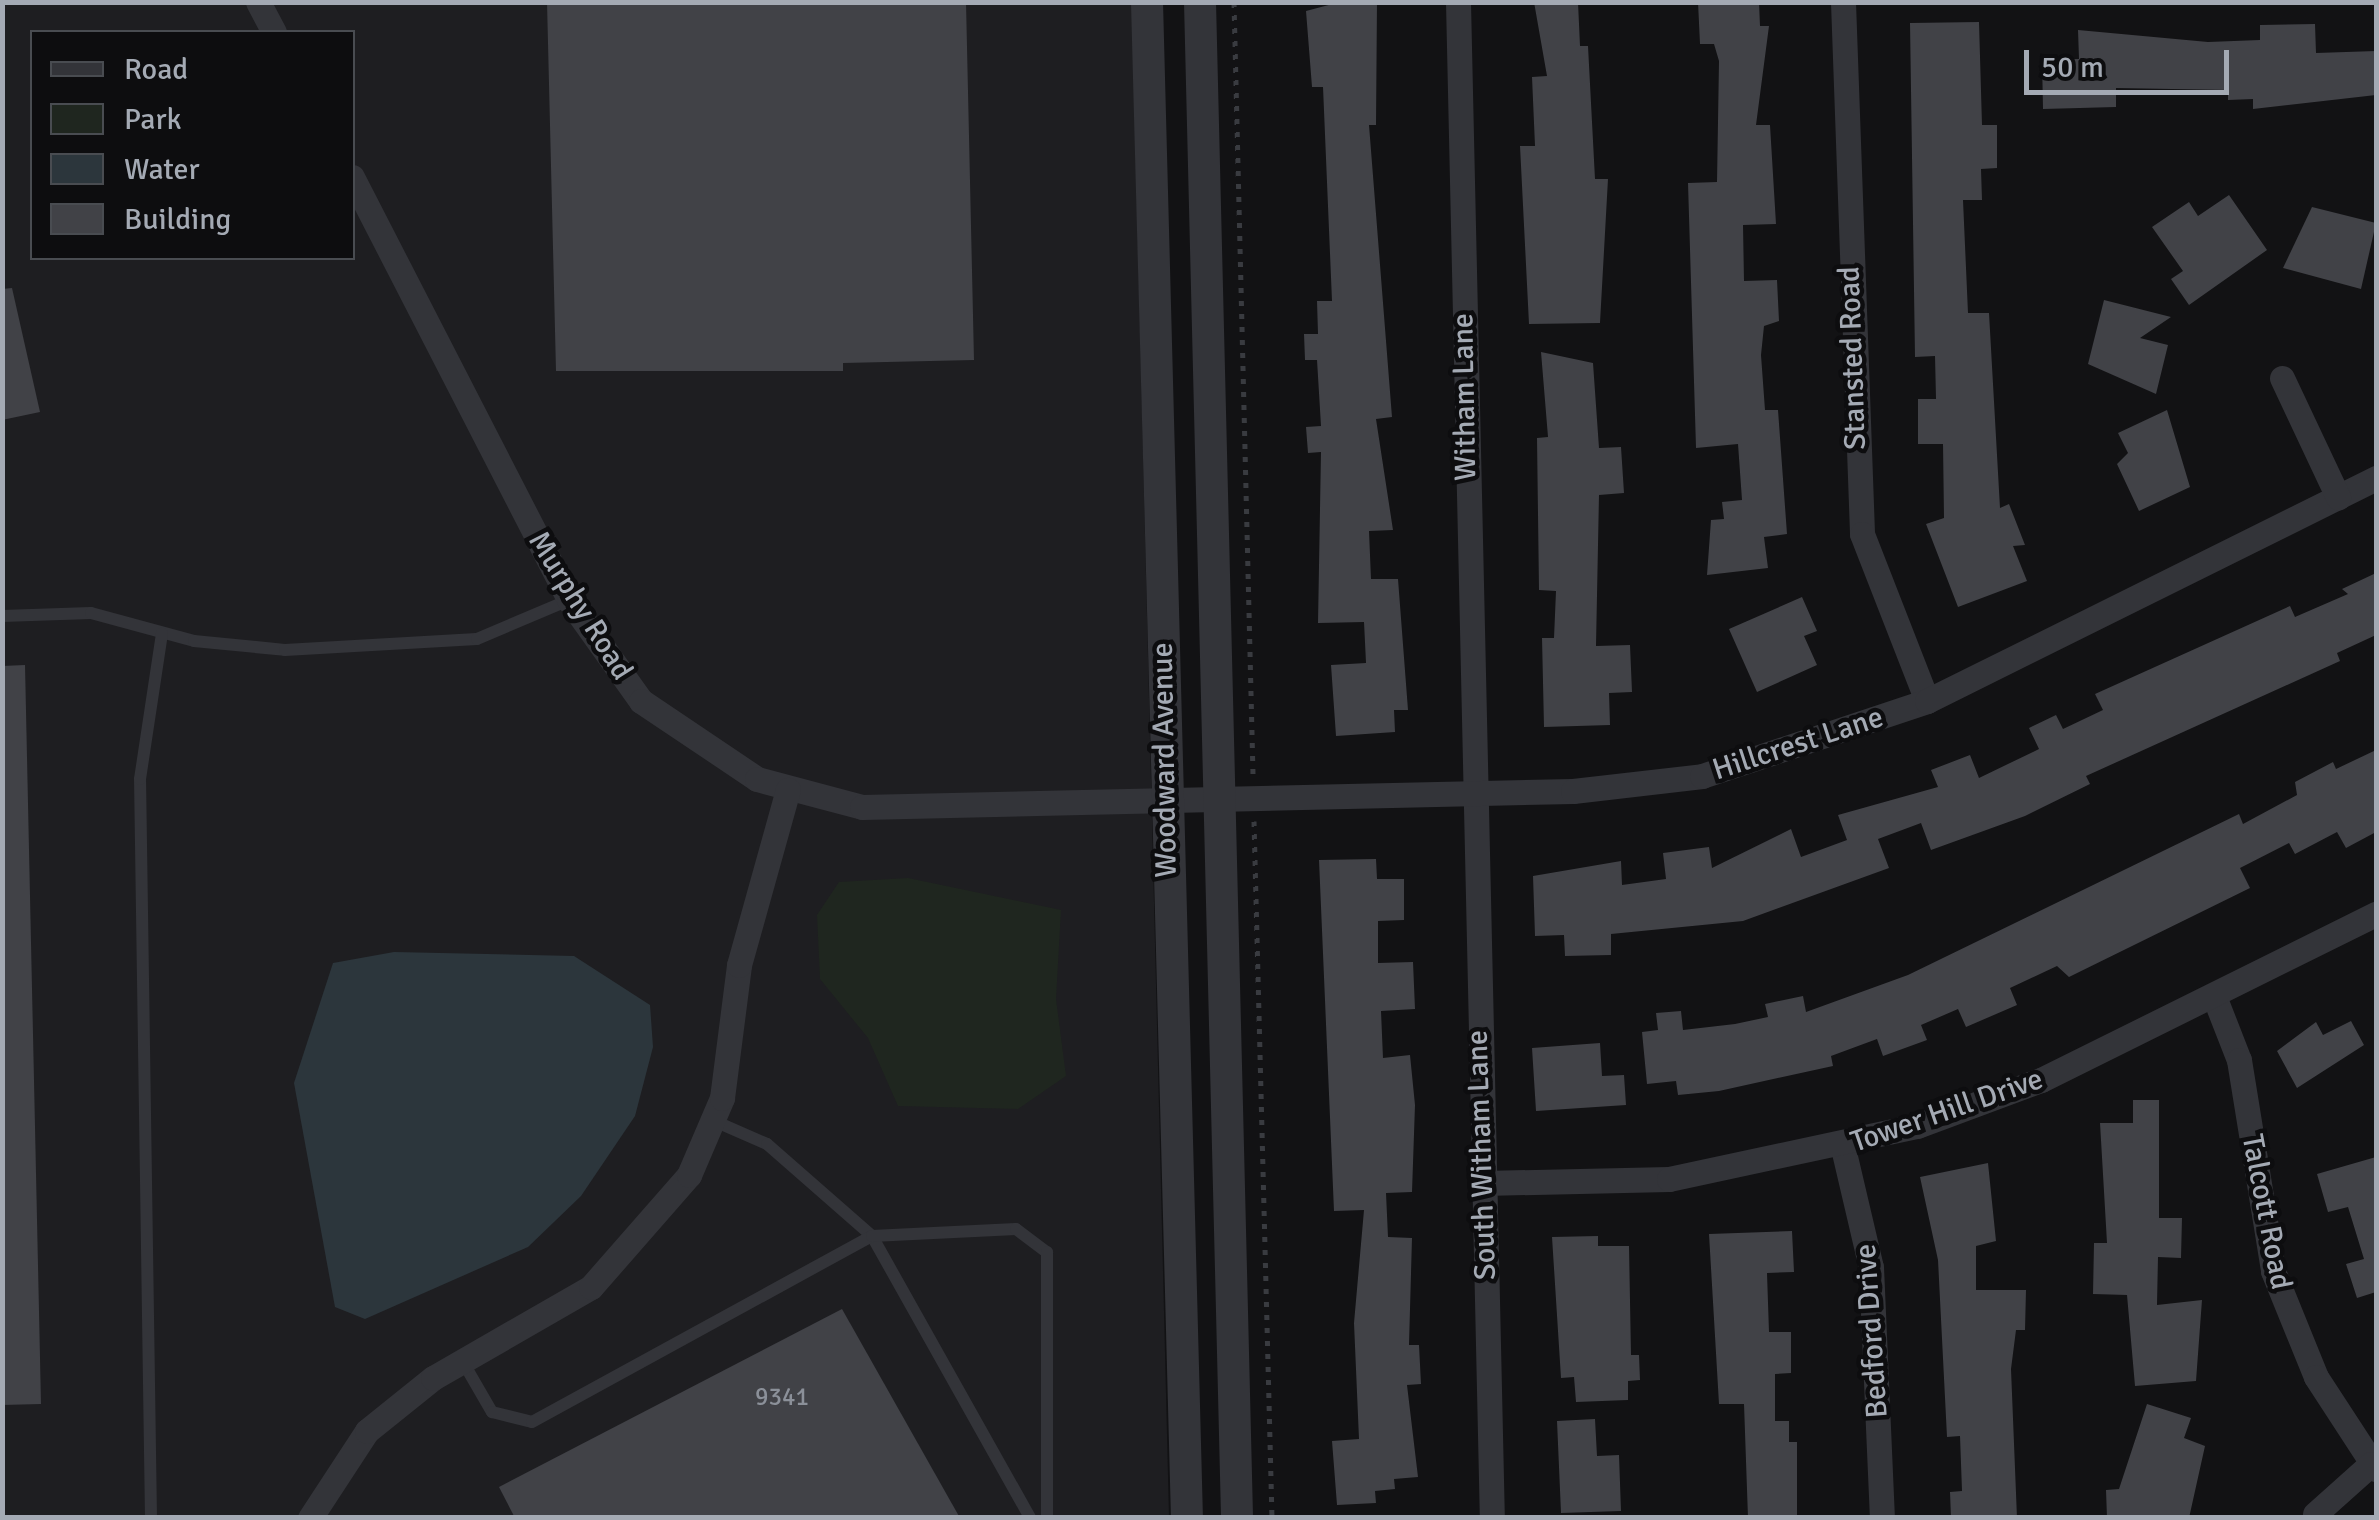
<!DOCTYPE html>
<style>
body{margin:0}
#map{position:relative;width:2379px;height:1520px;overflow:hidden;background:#121214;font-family:Signika,sans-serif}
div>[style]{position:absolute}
.built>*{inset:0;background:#1e1e21}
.green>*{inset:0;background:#1f261f}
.water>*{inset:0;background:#2c363c}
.building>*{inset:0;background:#414247}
.path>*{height:5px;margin-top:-2.5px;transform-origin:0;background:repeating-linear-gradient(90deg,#393b40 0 5px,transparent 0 13px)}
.service>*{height:12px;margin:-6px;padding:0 6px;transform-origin:6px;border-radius:6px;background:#333439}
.minor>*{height:25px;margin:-12.5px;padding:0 12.5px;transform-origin:12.5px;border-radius:12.5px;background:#333439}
.tertiary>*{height:32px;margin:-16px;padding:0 16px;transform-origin:16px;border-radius:16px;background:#333439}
span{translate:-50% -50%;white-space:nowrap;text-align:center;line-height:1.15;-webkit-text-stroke:9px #0d0d0f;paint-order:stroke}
.number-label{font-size:25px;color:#8b9099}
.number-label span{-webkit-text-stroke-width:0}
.street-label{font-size:30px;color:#a4aab4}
.frame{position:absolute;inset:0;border:5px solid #a4aab4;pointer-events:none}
.legend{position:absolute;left:30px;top:30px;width:325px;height:230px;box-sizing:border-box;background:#0d0d0f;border:2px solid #494c51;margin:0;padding:12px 18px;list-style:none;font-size:30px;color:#a4aab4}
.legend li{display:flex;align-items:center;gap:20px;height:50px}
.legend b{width:50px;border:2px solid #494c51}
.scale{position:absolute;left:2024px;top:50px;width:205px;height:45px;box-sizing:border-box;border:5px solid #a4aab4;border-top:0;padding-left:12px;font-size:30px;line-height:35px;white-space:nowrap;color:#a4aab4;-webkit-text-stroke:8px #0d0d0f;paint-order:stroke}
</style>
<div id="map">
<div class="built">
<i style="clip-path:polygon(evenodd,3px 3px,1132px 3px,1169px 1517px,3px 1518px,3px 3px,32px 32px,352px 32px,352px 258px,32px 258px,32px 32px)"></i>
</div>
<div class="green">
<i style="clip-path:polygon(908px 878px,1061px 910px,1056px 999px,1066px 1076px,1018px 1109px,898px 1106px,868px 1038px,820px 979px,817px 915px,839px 882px)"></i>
</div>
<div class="water">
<i style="clip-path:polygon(394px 952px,574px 956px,650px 1005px,653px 1047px,635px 1116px,581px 1196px,528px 1247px,365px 1319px,335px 1307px,294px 1083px,333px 963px)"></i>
</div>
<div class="building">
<i style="clip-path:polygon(547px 2px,966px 2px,974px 360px,843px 363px,843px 371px,556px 371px)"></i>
<i style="clip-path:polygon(1340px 2px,1377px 2px,1376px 125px,1369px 125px,1392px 417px,1376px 419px,1393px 530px,1369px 531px,1371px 579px,1398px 579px,1408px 710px,1394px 710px,1395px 732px,1336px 736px,1331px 665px,1366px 663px,1364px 622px,1318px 623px,1321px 452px,1308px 453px,1306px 427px,1321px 426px,1317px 360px,1305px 360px,1304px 334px,1318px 334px,1317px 301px,1332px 301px,1323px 87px,1312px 87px,1306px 11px)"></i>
<i style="clip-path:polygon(1534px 2px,1578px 2px,1580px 46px,1588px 46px,1595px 179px,1608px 179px,1600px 323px,1529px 324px,1520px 146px,1535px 146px,1532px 77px,1547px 76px)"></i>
<i style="clip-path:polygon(1698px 2px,1759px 2px,1760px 26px,1769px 26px,1756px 125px,1770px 125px,1776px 224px,1743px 225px,1744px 281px,1777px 280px,1779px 321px,1764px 326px,1761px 355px,1765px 410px,1778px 410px,1787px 534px,1764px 537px,1768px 568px,1707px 575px,1711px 520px,1724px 519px,1722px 502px,1742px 500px,1738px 444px,1696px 448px,1688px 183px,1717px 182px,1719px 61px,1714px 44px,1700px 44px)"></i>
<i style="clip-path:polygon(1979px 22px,1982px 125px,1997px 125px,1997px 168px,1981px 169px,1982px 200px,1963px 200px,1968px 313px,1989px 313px,2000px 508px,2009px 504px,2025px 545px,2013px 546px,2027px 581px,1958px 607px,1926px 524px,1944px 518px,1943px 444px,1918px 444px,1918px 399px,1936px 399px,1935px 356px,1915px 357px,1910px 23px)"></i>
<i style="clip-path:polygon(2315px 24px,2316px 53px,2376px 51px,2376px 95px,2253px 109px,2253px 99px,2228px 100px,2228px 90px,2116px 88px,2116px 107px,2043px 109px,2042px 60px,2079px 59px,2078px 30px,2208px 42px,2260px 40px,2260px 25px)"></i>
<i style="clip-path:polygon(2229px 195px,2267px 250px,2189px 305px,2171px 279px,2183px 271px,2152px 227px,2189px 202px,2198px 216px)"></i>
<i style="clip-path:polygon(2312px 207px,2376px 223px,2361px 289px,2283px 268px)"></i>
<i style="clip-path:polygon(12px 288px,40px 412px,2px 420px,2px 289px)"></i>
<i style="clip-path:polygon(2104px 300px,2171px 317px,2140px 338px,2168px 345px,2156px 394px,2088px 364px)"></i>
<i style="clip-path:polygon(1541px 352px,1593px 363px,1599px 448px,1621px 447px,1624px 493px,1599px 495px,1596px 646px,1630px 645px,1632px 692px,1609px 693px,1610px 725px,1544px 727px,1542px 638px,1554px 638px,1556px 591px,1539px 590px,1537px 438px,1548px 437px)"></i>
<i style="clip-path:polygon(2167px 410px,2190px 487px,2139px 511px,2117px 464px,2128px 453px,2118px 433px)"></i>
<i style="clip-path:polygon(2376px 573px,2376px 635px,2337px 653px,2340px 661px,2086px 776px,2090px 784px,2025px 816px,1931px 850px,1921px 823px,1878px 839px,1889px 868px,1743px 921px,1611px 934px,1611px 955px,1565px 956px,1564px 935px,1535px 936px,1533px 876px,1621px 861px,1622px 885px,1666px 879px,1663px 853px,1709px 847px,1712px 868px,1791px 829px,1801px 857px,1847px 840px,1838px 815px,1938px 787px,1931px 770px,1970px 755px,1979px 778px,2039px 749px,2029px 728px,2056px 715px,2063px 729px,2103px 710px,2095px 694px,2290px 606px,2295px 617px,2348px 594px,2342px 589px)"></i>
<i style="clip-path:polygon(1802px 597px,1817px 631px,1804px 636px,1817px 665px,1757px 692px,1729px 629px)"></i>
<i style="clip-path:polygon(25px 665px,41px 1404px,2px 1405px,2px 666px)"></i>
<i style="clip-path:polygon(2376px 750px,2376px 832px,2346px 848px,2337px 832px,2295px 854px,2289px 843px,2240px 868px,2250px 888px,2069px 977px,2057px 966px,2010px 988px,2017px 1005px,1966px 1027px,1958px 1009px,1921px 1025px,1927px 1040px,1883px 1056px,1877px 1039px,1831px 1056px,1833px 1066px,1719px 1091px,1678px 1095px,1676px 1081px,1647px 1084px,1642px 1032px,1658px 1030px,1656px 1013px,1681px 1011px,1683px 1030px,1735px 1024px,1768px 1017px,1765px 1004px,1803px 996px,1806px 1012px,1908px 975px,2239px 814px,2243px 824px,2297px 795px,2295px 782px,2333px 762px,2336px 769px)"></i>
<i style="clip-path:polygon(1376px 859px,1377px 879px,1404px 879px,1404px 920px,1378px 921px,1378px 963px,1413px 962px,1415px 1009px,1381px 1011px,1383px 1058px,1410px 1055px,1415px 1105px,1412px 1192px,1386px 1193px,1388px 1237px,1412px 1238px,1409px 1345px,1419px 1345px,1421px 1384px,1407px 1385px,1418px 1477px,1394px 1479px,1395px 1489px,1375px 1491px,1376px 1503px,1337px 1505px,1332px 1441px,1359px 1439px,1354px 1323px,1364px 1210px,1334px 1211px,1319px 860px)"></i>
<i style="clip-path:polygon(2351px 1021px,2364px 1045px,2297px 1088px,2277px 1051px,2316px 1022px,2323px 1035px)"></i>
<i style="clip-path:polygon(1600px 1043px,1602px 1076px,1624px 1075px,1626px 1105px,1536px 1111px,1532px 1048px)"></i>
<i style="clip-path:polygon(2133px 1100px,2159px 1100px,2159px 1218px,2182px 1218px,2181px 1258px,2158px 1257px,2157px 1305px,2202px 1300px,2196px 1381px,2135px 1386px,2127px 1295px,2093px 1294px,2094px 1243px,2107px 1243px,2100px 1123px,2133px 1123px)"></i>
<i style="clip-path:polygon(2376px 1157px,2376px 1292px,2357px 1298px,2346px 1264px,2364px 1259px,2348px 1207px,2328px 1212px,2317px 1174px)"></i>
<i style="clip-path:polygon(1988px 1163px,1996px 1241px,1976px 1246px,1976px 1290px,2026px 1290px,2025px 1330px,2016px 1330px,2011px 1369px,2017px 1518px,1951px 1518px,1950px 1492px,1962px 1491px,1960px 1436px,1947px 1437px,1938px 1260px,1920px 1177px)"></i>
<i style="clip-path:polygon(1792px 1231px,1794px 1272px,1767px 1273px,1769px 1332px,1791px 1332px,1791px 1373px,1775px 1374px,1775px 1421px,1789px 1421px,1789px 1442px,1797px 1442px,1797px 1518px,1748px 1518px,1744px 1404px,1719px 1404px,1709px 1234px)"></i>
<i style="clip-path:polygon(1598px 1236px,1598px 1246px,1629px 1246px,1631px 1355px,1639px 1355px,1640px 1380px,1628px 1381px,1628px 1400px,1576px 1402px,1574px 1377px,1561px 1378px,1552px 1237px)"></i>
<i style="clip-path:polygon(842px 1309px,960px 1518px,515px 1518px,499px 1487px)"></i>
<i style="clip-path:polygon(2147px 1404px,2191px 1418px,2184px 1438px,2205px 1446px,2189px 1518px,2107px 1518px,2106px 1490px,2119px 1489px)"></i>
<i style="clip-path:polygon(1595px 1419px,1597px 1456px,1619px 1455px,1621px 1511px,1561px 1513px,1557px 1421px)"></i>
</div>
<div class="path">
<i style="left:1234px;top:2px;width:773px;rotate:88.59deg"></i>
<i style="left:1254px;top:821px;width:697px;rotate:88.52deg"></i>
</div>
<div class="service">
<i style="left:2px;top:616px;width:89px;rotate:-1.9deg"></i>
<i style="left:91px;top:613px;width:107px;rotate:15.2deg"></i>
<i style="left:194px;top:641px;width:91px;rotate:5.6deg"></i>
<i style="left:285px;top:650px;width:192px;rotate:-3.3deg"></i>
<i style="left:477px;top:639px;width:100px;rotate:-23deg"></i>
<i style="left:712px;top:1120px;width:60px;rotate:23.6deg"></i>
<i style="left:767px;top:1144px;width:140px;rotate:41.2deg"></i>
<i style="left:872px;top:1236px;width:323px;rotate:60.7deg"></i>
<i style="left:463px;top:1362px;width:58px;rotate:59.9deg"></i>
<i style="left:492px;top:1412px;width:41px;rotate:14deg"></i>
<i style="left:532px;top:1422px;width:388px;rotate:-28.7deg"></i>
<i style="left:872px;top:1236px;width:144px;rotate:-2.8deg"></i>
<i style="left:1016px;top:1229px;width:39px;rotate:37deg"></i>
<i style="left:1047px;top:1252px;width:266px;rotate:90deg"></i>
<i style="left:151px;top:1518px;width:739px;rotate:-90.85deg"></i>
<i style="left:140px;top:779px;width:147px;rotate:-81.4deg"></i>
</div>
<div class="minor">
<i style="left:258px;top:2px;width:34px;rotate:62deg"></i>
<i style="left:1458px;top:2px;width:1516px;rotate:88.72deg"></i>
<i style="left:1843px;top:2px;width:532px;rotate:87.95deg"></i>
<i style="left:1862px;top:534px;width:179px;rotate:68.7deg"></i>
<i style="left:352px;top:177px;width:475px;rotate:62.8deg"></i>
<i style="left:569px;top:600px;width:124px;rotate:54.5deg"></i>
<i style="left:641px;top:701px;width:140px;rotate:33.9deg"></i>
<i style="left:757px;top:779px;width:109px;rotate:14.9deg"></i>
<i style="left:862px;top:807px;width:711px;rotate:-1.29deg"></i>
<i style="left:1573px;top:791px;width:130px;rotate:-6.6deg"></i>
<i style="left:1702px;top:776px;width:237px;rotate:-18.4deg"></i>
<i style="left:1927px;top:701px;width:501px;rotate:-26.41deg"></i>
<i style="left:2282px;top:378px;width:132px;rotate:64.8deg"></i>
<i style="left:2214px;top:996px;width:69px;rotate:68.7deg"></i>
<i style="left:2239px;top:1060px;width:214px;rotate:80.8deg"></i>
<i style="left:2273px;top:1271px;width:114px;rotate:67.9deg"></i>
<i style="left:2316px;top:1377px;width:110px;rotate:56.9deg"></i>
<i style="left:1843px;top:1148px;width:122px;rotate:76.8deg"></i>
<i style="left:1871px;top:1267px;width:251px;rotate:87.5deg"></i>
<i style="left:1483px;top:1183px;width:186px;rotate:-1.2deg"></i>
<i style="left:1669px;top:1179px;width:254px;rotate:-12.1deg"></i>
<i style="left:1917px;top:1126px;width:132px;rotate:-20.4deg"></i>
<i style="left:2041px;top:1080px;width:374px;rotate:-26.4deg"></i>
<i style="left:2315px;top:1514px;width:75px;rotate:-41.8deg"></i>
<i style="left:310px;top:1518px;width:104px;rotate:-56.8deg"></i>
<i style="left:367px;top:1431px;width:85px;rotate:-38.8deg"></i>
<i style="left:433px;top:1378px;width:182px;rotate:-29.9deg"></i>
<i style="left:591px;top:1287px;width:149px;rotate:-48.8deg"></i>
<i style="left:689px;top:1175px;width:84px;rotate:-66.8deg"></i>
<i style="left:722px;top:1098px;width:134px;rotate:-82.7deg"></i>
<i style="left:739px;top:965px;width:182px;rotate:-74.4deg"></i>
</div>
<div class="tertiary">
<i style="left:1147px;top:2px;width:1517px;rotate:88.49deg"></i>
<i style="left:1200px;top:2px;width:1516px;rotate:88.6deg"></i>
</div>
<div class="number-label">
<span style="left:782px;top:1397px">9341</span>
</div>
<div class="street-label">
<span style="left:1853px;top:358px;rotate:-92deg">Stansted Road</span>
<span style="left:1465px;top:397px;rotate:-91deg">Witham Lane</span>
<span style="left:580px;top:606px;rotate:58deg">Murphy Road</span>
<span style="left:1798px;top:744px;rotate:-18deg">Hillcrest Lane</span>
<span style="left:1165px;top:760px;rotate:-91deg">Woodward Avenue</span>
<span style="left:1947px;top:1111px;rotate:-19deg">Tower Hill Drive</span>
<span style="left:1482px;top:1155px;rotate:-92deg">South Witham Lane</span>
<span style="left:2266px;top:1212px;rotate:79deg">Talcott Road</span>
<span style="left:1872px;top:1331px;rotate:-94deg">Bedford Drive</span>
</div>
<div class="frame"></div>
<ul class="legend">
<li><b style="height:12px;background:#333439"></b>Road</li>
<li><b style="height:28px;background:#1f261f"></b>Park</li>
<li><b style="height:28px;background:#2c363c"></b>Water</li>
<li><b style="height:28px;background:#414247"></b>Building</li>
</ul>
<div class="scale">50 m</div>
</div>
